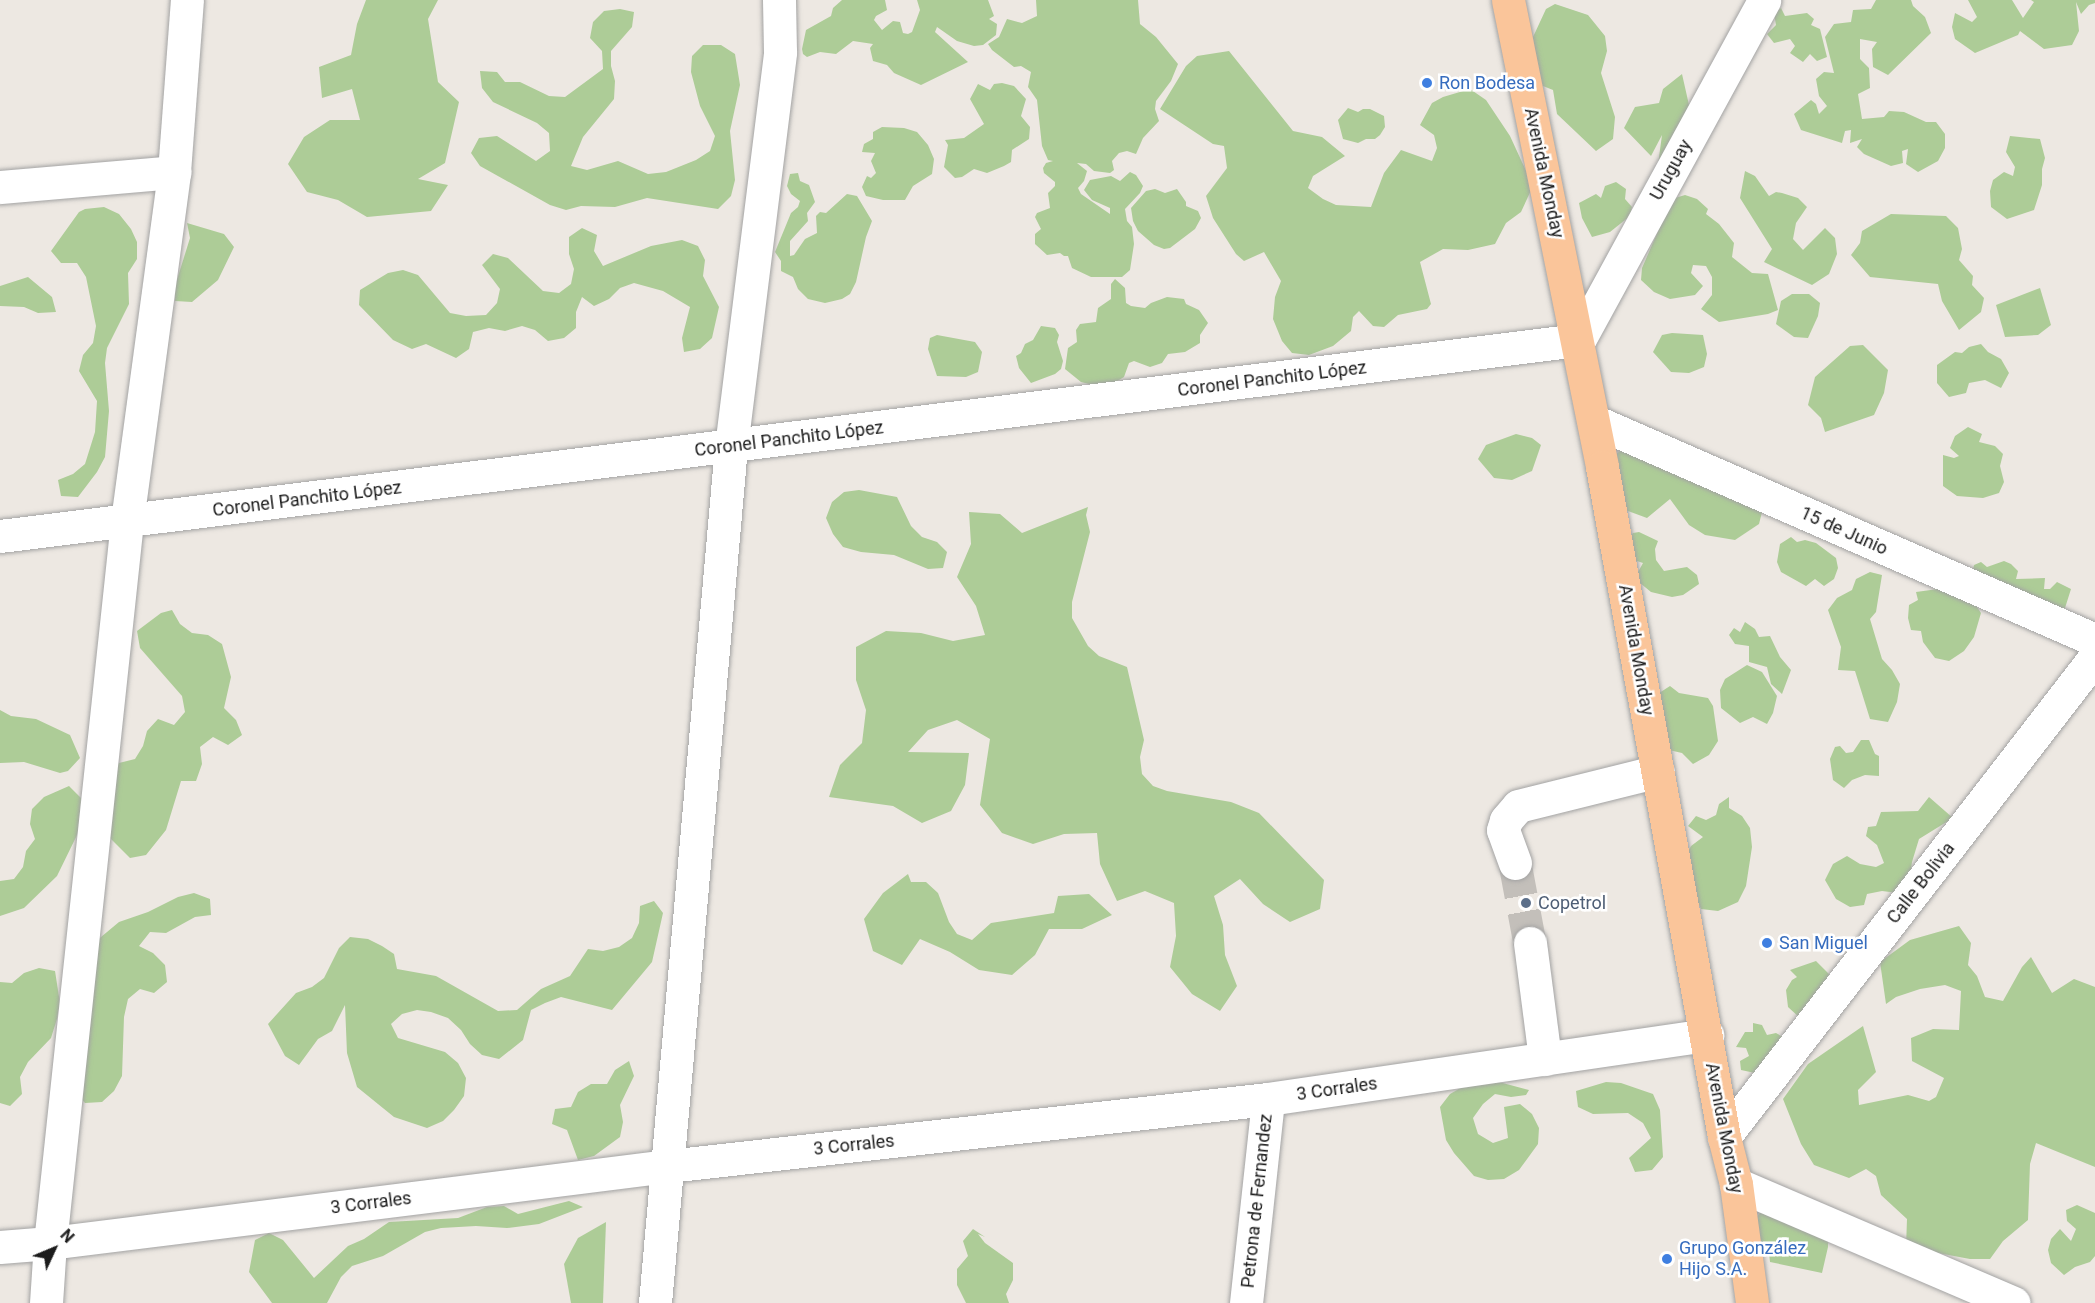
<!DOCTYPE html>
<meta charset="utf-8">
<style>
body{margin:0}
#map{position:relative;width:2095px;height:1303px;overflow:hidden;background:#ede8e2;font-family:Roboto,sans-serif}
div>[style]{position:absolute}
.forest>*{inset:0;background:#adcc97}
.minor-tunnel>*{height:33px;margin-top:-16.5px;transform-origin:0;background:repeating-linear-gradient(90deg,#c3bfba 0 33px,transparent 0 49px)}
.roads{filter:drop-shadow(0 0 2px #a3a3a3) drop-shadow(0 0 2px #a3a3a3)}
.minor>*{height:33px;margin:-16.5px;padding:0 16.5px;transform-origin:16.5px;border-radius:16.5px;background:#fff}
.major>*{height:33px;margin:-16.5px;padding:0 16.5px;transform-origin:16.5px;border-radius:16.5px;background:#fac59a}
.dots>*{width:16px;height:16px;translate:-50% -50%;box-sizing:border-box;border:3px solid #fff;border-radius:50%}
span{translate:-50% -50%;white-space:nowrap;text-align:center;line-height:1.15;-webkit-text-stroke:5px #fff;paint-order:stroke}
.shop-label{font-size:18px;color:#366cbe}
.left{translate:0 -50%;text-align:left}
.street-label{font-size:18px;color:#1c1c1c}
.service-label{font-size:18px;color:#4e5e75}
.north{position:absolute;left:24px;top:1219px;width:60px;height:60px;-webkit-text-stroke:4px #fff;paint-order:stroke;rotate:46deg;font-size:16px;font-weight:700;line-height:24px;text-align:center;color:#1c1c1c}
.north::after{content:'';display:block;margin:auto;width:21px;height:27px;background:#1c1c1c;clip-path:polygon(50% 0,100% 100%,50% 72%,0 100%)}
</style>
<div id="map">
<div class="forest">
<i style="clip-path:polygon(366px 0,438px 0,428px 19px,438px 82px,459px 102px,445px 163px,418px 179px,448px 185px,431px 211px,367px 217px,338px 200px,307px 192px,288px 164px,304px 137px,330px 120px,360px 120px,352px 89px,322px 98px,319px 67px,351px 55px,357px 24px)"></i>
<i style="clip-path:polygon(842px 0,885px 0,887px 10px,876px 16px,874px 20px,882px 30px,893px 21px,900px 22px,903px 33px,908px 34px,912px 32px,920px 10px,917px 0,988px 0,994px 16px,989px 19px,997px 24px,996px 35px,983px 45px,974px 46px,957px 41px,937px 27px,935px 32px,968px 62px,921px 85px,894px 73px,887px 65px,873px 61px,870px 48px,873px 44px,853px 41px,836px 54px,820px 52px,807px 57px,803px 54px,802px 49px,806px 30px,831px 16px,833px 8px)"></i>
<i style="clip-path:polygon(1036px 0,1138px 0,1140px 24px,1156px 37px,1178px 64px,1171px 81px,1156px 101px,1155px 109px,1159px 121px,1143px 138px,1136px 154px,1127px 151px,1119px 153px,1112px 161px,1114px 170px,1110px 173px,1094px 171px,1086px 164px,1077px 163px,1087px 171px,1084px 181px,1078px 188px,1081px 194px,1110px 214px,1110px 208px,1092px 200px,1084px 190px,1090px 180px,1111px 176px,1120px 181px,1130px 172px,1136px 175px,1143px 186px,1140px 193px,1125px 209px,1127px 221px,1132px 227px,1134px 244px,1130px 270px,1122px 277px,1091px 277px,1072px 268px,1068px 256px,1064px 256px,1060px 253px,1047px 255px,1035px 244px,1035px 234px,1041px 229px,1035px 217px,1037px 213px,1050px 208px,1048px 193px,1055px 186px,1055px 182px,1044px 173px,1043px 168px,1046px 163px,1053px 161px,1048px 160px,1042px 146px,1037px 100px,1028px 87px,1031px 72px,1021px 66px,1014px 67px,992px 50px,988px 44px,999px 37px,1007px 19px,1022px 23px,1037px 16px)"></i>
<i style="clip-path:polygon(1876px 0,1911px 0,1913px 6px,1925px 17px,1931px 33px,1888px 75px,1873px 67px,1872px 49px,1877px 42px,1860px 39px,1860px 59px,1869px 68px,1870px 88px,1858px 94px,1862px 119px,1884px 117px,1889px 111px,1904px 112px,1926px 122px,1936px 122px,1945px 134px,1945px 148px,1938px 161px,1918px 172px,1906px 164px,1908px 149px,1902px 151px,1903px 163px,1891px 166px,1864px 154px,1857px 147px,1862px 139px,1850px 143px,1851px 130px,1845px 131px,1842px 143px,1801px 130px,1794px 114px,1811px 100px,1816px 104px,1819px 114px,1827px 106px,1819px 96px,1816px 79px,1824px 72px,1834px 73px,1825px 37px,1834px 24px,1851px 22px,1853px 10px,1871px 9px)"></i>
<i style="clip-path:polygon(1968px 0,2012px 0,2023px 18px,2034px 2px,2031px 0,2095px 0,2095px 3px,2089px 5px,2081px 14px,2076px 2px,2079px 31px,2072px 45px,2044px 49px,2020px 31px,2018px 35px,1975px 53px,1955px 39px,1952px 27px,1955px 13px,1972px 22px,1977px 17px)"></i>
<i style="clip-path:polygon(1555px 4px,1588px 15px,1605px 36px,1607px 51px,1601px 73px,1615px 117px,1613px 139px,1596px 151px,1557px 114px,1553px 90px,1538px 84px,1533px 37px,1546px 9px)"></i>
<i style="clip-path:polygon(1781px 8px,1785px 16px,1807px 13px,1814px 19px,1811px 25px,1820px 29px,1827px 57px,1817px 61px,1810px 54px,1803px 62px,1790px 53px,1795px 46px,1790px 39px,1774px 43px,1767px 34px,1776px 25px,1774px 14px)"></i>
<i style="clip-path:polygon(620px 9px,634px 12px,632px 27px,611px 51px,611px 66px,615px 81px,614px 99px,583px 137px,571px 166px,587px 170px,618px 161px,648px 174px,666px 172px,696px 160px,710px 151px,715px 136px,700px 106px,691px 72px,692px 56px,703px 45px,721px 45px,735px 54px,740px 85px,730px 131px,735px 180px,731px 196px,718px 209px,647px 198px,615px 207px,581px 206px,566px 210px,550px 205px,480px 166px,471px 153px,479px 138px,497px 136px,536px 161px,550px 151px,549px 133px,537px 123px,493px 102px,482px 88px,480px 71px,497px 72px,505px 82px,520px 82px,549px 96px,565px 97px,603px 69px,602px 51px,590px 38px,593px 22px,604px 11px)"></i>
<i style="clip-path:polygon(1229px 51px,1293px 131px,1322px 137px,1345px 156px,1313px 176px,1308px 188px,1323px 199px,1336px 205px,1371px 207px,1384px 173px,1401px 150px,1432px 161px,1437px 148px,1434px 135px,1420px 125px,1432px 103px,1443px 97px,1470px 89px,1486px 100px,1510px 136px,1533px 186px,1521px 212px,1506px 223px,1495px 244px,1468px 250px,1443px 249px,1420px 262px,1431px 304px,1427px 309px,1398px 315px,1384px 327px,1373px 326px,1359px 311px,1353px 317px,1351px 331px,1333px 346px,1309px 355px,1292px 353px,1282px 341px,1273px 319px,1275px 297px,1281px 281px,1264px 252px,1244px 261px,1236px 254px,1213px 218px,1206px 196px,1227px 168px,1224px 146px,1213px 144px,1160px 109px,1186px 66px,1197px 56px)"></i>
<i style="clip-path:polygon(1682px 74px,1689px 105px,1696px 151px,1689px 174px,1657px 172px,1662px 135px,1651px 156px,1624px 128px,1635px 107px,1659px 103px,1663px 89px)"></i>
<i style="clip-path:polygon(1002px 83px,1014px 86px,1026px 99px,1021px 116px,1030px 127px,1029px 139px,1012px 150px,1011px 162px,1004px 166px,987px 173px,974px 169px,962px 177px,955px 178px,944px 167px,948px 145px,945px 140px,964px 138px,984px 124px,970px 99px,978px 84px,990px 90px,994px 84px)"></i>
<i style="clip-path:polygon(1348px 108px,1358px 112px,1363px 109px,1370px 109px,1384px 116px,1385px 127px,1380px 135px,1375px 139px,1366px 139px,1358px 143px,1343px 139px,1338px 120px)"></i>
<i style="clip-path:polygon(882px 127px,904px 128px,917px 132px,928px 145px,934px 159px,932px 174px,913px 186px,905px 200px,883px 200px,866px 196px,862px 187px,867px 176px,871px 178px,876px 173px,871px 161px,875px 153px,862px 152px,864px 144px,873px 139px,873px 132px)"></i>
<i style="clip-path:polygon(2010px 136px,2040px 139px,2045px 158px,2042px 169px,2042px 185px,2034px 210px,2007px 219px,1991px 207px,1990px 191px,1993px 180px,2004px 172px,2013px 176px,2015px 167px,2006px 152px)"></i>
<i style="clip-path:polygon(1745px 171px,1755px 176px,1769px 196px,1776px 192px,1782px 193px,1798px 198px,1807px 207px,1796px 223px,1793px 239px,1803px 250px,1825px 228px,1835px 238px,1837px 254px,1829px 274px,1812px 285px,1764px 262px,1772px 249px,1740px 198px)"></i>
<i style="clip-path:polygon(798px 173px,800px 181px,809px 185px,815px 202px,807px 213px,808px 221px,790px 241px,790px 256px,794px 255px,805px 239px,817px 233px,816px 216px,820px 212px,826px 213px,847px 194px,857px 196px,872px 221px,866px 237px,856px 282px,850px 294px,842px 299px,825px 303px,808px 299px,798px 289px,793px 277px,781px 271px,781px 261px,775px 252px,791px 213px,798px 207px,800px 201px,791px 194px,787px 186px,790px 174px)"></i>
<i style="clip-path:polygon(1616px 182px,1626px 189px,1625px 199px,1632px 207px,1630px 216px,1610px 232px,1592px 237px,1582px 218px,1579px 203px,1596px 194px,1601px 198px,1605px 186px)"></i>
<i style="clip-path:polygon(1155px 189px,1165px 193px,1177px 189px,1186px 202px,1186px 206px,1198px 211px,1201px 218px,1195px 229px,1170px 248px,1164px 249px,1154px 245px,1138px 231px,1133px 221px,1131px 208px,1146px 191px)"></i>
<i style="clip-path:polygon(1685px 195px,1697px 199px,1708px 209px,1706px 214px,1719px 224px,1734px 243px,1732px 257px,1752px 273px,1768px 274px,1778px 310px,1768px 314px,1719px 322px,1701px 309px,1712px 295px,1712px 277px,1706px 266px,1693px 265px,1691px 273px,1703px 286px,1695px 295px,1670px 299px,1654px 292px,1641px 280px,1642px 268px,1672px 199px)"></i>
<i style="clip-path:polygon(104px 207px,119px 214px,131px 229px,137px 242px,137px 259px,128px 273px,129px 304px,107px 348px,105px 363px,109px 411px,105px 457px,97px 472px,78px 497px,61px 496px,58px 480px,73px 474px,85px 464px,95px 432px,97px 401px,79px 371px,83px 355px,93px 343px,96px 326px,86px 277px,77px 263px,61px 263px,51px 251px,79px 212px,85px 209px)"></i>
<i style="clip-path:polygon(1891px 214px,1946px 216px,1958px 228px,1962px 249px,1959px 260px,1973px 276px,1972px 285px,1984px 298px,1981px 312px,1959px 330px,1942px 301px,1938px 284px,1870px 277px,1851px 255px,1860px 243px,1862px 231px)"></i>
<i style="clip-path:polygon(187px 223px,224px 234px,234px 247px,218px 280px,192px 302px,175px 301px,175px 286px,190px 238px)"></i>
<i style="clip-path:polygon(582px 228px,597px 235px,594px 251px,603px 266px,651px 246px,682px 240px,698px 246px,705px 260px,703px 276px,719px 307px,712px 338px,700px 349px,684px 352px,682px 338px,690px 307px,663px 291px,634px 283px,620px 288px,609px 299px,594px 306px,582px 297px,576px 312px,576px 328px,564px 338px,548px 341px,535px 330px,522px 326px,505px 331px,489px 328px,473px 332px,469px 349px,456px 358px,426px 344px,412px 349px,393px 340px,359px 305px,360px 290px,388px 273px,403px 270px,418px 275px,450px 313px,466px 316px,486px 315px,497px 303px,500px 289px,482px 265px,493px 254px,508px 258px,543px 291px,559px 293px,571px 284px,574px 269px,569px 254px,569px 237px)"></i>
<i style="clip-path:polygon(28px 277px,52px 297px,56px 312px,38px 313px,24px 307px,0 306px,0 286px)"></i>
<i style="clip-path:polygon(1115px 279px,1125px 288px,1126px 303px,1131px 306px,1145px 308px,1151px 303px,1167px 297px,1184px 299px,1186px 304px,1199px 310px,1208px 323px,1200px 335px,1200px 343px,1185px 352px,1168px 354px,1162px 363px,1150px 367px,1134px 361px,1129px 363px,1124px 377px,1114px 383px,1093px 385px,1081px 382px,1065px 369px,1068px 348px,1077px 342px,1076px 330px,1080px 324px,1096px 322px,1098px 308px,1111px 299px,1111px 284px)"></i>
<i style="clip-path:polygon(2040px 288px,2051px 325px,2038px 335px,2005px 337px,1996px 305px)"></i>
<i style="clip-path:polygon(1792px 294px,1809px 294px,1820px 303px,1818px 316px,1808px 338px,1794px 337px,1776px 324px,1781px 301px)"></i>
<i style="clip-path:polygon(1041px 326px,1055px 328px,1059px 335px,1057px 342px,1063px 361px,1061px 369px,1055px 374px,1031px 383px,1019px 368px,1016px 356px,1021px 353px,1025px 344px,1033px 340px)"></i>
<i style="clip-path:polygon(1672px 333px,1703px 335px,1707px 354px,1704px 367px,1689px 373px,1671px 372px,1653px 352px,1662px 335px)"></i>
<i style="clip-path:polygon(937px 335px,975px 342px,982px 352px,978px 372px,966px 377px,937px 376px,928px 349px,930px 338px)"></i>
<i style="clip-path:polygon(1981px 344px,1988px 352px,2001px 359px,2009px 373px,2001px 388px,1985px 380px,1969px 383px,1966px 393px,1949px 397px,1937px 383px,1937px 365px,1955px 352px,1962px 353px,1969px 347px)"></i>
<i style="clip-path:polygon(1863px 345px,1888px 370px,1884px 393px,1874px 415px,1825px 432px,1821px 418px,1808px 405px,1815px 377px,1850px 346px)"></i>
<i style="clip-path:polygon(1968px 427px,1982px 434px,1979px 442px,1995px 446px,2003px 454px,2000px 466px,2004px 482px,1999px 493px,1983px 498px,1957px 496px,1943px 486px,1943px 455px,1954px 458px,1959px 456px,1950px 448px,1955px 436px)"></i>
<i style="clip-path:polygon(1516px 434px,1532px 438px,1541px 445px,1532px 471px,1512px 480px,1494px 478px,1478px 459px,1486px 445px)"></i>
<i style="clip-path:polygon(1621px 450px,1762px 512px,1759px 524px,1735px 540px,1705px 535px,1689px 525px,1670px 499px,1647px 518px,1609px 504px,1602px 467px)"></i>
<i style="clip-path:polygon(859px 490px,897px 497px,911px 526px,922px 537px,937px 542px,947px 552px,943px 568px,928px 569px,894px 555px,861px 552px,843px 547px,833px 534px,826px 518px,832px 502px,844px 492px)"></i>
<i style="clip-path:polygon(1088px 507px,1086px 515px,1090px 532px,1072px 602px,1072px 618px,1088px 646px,1099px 656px,1127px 667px,1144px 740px,1140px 757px,1142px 774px,1153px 786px,1167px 791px,1231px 802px,1259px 813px,1324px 880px,1320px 909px,1290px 922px,1263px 904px,1240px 879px,1214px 896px,1223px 925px,1225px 955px,1237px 986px,1220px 1011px,1192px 994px,1170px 967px,1176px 936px,1174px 903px,1145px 891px,1117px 901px,1100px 864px,1097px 833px,1064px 834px,1033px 844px,1002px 833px,980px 805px,990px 739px,957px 720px,928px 730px,908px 752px,969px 753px,965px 785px,951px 811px,922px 823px,893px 806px,829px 797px,840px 765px,862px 743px,866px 710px,856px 680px,856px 647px,886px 631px,921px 633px,953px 641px,985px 635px,976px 606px,957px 577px,971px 544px,969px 512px,1000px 514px,1022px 533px)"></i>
<i style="clip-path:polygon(1639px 532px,1658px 541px,1655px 549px,1656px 560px,1664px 571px,1687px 567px,1697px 575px,1699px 584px,1683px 595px,1672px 597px,1651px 592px,1640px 583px,1637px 574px,1643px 563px,1637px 561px,1630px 564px,1628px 540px,1633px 533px)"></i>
<i style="clip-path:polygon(1791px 537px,1797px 542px,1805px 540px,1816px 543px,1836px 558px,1838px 568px,1834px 579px,1824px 586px,1815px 579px,1806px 586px,1781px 572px,1777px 562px,1780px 544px)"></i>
<i style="clip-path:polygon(2004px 561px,2011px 564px,2018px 571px,2016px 579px,2045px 578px,2044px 589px,2050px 589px,2057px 582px,2071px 589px,2065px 608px,2053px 612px,1972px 574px,1974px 565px,1981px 562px,1987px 567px)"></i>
<i style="clip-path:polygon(1870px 572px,1882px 575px,1876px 612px,1870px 619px,1882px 659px,1892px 670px,1900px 684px,1897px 702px,1888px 722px,1870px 719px,1855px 671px,1838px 670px,1841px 647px,1828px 610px,1837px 598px,1852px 590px,1856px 579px)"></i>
<i style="clip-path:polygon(1938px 589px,1967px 592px,1981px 613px,1974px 637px,1964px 651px,1949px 661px,1935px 658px,1923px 642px,1921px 631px,1911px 630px,1908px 618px,1909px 605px,1918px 600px,1916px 592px)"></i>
<i style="clip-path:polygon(172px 610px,180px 624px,192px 633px,208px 635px,222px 644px,231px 677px,224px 708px,236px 720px,242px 735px,228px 745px,213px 737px,200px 747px,202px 764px,196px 781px,181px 781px,166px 830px,146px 855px,130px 858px,108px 836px,107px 773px,119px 763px,135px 759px,143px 746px,147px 731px,158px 719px,174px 725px,185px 712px,182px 696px,140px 648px,137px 631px,161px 613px)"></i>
<i style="clip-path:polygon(1745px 622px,1755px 629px,1759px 637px,1770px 636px,1780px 657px,1791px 670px,1782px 694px,1771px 684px,1767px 667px,1749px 662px,1749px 646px,1735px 644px,1729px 635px,1734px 628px,1740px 632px)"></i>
<i style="clip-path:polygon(1747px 665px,1762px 672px,1777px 696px,1773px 713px,1767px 724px,1753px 717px,1740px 723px,1721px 708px,1720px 690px,1725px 679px)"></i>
<i style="clip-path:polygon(1670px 686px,1679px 693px,1708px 698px,1713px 706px,1718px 741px,1709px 755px,1693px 764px,1682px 753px,1660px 748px,1656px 695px)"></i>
<i style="clip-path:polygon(0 710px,11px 716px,36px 719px,70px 735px,80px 758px,68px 771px,60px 773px,24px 762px,0 763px)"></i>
<i style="clip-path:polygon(1861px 740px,1869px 740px,1875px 754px,1879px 756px,1879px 776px,1865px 775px,1852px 780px,1844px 788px,1833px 780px,1830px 759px,1835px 747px,1840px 746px,1846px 753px,1853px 752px)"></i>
<i style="clip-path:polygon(69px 786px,81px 798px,79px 831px,57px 876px,24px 908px,0 916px,0 881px,14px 879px,23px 867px,26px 851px,35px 839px,30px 824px,32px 809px,44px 797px)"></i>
<i style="clip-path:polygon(1729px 797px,1729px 808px,1742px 816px,1750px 828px,1752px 847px,1746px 886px,1738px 902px,1718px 911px,1701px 909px,1681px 865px,1691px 846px,1703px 837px,1688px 826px,1696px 816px,1706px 820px,1716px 815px,1719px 804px)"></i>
<i style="clip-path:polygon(1929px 797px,1953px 818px,1919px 839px,1912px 862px,1909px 883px,1898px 893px,1882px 891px,1867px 894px,1864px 905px,1850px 907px,1836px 899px,1825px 880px,1833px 864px,1847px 856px,1860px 864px,1876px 867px,1884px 863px,1877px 845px,1866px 836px,1868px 827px,1876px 826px,1881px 812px,1918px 811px)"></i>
<i style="clip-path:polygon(908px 874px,911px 882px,926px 882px,938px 893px,949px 922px,957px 934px,972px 940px,991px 923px,1054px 913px,1058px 896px,1089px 894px,1112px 915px,1082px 929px,1049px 929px,1035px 955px,1012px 975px,979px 970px,950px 952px,920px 939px,902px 965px,873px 951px,864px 919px,883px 893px)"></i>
<i style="clip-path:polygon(194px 893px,210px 899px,211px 915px,195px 917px,166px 933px,150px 932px,139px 946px,153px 953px,165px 965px,167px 982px,154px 993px,140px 989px,128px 999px,124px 1017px,122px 1076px,114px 1091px,102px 1102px,85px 1103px,75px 1092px,95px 942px,119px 922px,148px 912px,178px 897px)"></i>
<i style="clip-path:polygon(654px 901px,663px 913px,652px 962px,612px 1010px,561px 997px,545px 1003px,531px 1010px,523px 1040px,499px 1059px,482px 1055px,470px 1044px,461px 1030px,448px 1018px,431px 1012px,417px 1010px,402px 1014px,391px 1024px,398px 1038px,445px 1052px,458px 1063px,466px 1078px,464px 1096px,454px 1110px,443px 1121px,427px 1128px,394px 1117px,357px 1087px,347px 1053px,345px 1005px,332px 1031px,318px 1039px,299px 1065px,285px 1056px,268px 1024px,296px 993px,312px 987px,324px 978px,339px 948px,350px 937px,368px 939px,382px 946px,394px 954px,397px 969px,436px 976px,498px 1011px,517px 1010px,541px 989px,570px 976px,588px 949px,603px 951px,619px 947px,632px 938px,639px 923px,640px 906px)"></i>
<i style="clip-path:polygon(1959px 926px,1971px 943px,1968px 965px,1977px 976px,1985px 997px,2003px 1001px,2022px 967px,2031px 957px,2052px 993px,2074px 979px,2095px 987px,2095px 1167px,2036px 1143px,2030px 1164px,2028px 1220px,2003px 1241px,1990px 1259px,1970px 1259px,1906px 1247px,1907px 1219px,1881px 1195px,1876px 1176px,1866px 1169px,1849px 1178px,1814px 1165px,1801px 1144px,1783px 1099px,1808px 1064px,1863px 1026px,1876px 1072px,1858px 1090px,1859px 1105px,1908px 1095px,1929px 1101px,1936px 1097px,1944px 1078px,1912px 1061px,1911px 1038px,1933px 1029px,1959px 1030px,1961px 991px,1945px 985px,1920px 989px,1896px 997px,1886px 1004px,1880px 962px,1910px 940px)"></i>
<i style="clip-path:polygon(1816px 961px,1829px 974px,1826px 986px,1800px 1018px,1788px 1007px,1786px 990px,1792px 980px,1797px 977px,1790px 970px)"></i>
<i style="clip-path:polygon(39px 968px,55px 971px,60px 1003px,57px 1019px,51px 1038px,28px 1062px,20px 1077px,22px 1094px,10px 1106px,0 1103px,0 982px,12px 983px,24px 973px)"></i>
<i style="clip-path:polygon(1753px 1023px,1762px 1025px,1767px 1035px,1776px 1033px,1788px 1040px,1755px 1073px,1741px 1070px,1740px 1061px,1749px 1056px,1746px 1048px,1736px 1047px,1745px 1032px,1753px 1032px)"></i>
<i style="clip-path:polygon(629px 1061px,634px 1076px,620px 1105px,623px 1122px,620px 1137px,594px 1156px,578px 1160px,567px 1130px,552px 1124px,555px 1109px,571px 1107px,578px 1092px,591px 1084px,607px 1084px,615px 1070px)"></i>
<i style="clip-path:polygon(1499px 1082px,1529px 1090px,1526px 1095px,1511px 1097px,1495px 1094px,1483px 1104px,1473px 1118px,1478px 1134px,1493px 1143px,1508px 1138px,1504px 1107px,1520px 1104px,1532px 1114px,1539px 1128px,1538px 1144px,1519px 1170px,1504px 1179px,1488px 1180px,1474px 1176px,1454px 1153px,1446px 1140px,1440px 1107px,1450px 1094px,1464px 1086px)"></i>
<i style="clip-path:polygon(1606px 1082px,1621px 1083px,1653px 1094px,1660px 1110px,1663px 1157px,1652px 1170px,1635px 1172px,1629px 1158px,1651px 1138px,1643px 1123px,1628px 1113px,1593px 1114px,1578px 1107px,1576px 1091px)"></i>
<i style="clip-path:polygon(569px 1201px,583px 1207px,539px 1224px,507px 1228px,476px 1226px,441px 1228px,425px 1232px,383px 1256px,352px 1266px,341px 1277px,327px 1303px,272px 1303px,249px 1272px,255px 1240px,269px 1233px,283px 1240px,314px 1278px,348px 1246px,364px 1239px,389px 1222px,458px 1218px,487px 1207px,504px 1206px,518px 1214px)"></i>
<i style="clip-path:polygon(1767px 1202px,1828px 1227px,1828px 1247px,1822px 1273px,1770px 1262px,1769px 1253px,1753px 1230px,1755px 1220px)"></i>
<i style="clip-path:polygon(2077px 1205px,2095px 1213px,2095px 1256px,2090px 1262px,2075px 1267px,2064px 1275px,2051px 1263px,2048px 1250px,2051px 1239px,2060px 1229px,2071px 1241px,2076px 1229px,2067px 1221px,2066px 1210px)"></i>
<i style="clip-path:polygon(606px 1222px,603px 1303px,571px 1303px,564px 1264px,578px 1238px)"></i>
<i style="clip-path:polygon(973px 1229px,985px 1237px,978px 1234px,985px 1243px,1013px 1263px,1013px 1280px,1006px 1294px,1009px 1303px,966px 1303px,957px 1285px,957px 1269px,968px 1256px,963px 1241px)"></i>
</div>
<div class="minor-tunnel">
<i style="left:1515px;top:863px;width:81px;rotate:79.4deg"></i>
</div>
<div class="roads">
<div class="minor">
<i style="left:0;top:187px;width:175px;rotate:-4.9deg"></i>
<i style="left:1594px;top:421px;width:547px;rotate:23.61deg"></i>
<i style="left:0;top:536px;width:1591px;rotate:-7.08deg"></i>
<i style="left:1579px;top:340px;width:387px;rotate:-61.4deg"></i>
<i style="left:1515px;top:863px;width:35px;rotate:-110deg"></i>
<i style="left:1503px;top:830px;width:10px;rotate:-73deg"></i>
<i style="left:1506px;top:820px;width:18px;rotate:-49deg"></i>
<i style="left:1518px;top:806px;width:144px;rotate:-14deg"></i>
<i style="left:1530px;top:943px;width:117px;rotate:82.6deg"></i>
<i style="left:1724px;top:1137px;width:607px;rotate:-52.3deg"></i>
<i style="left:1736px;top:1184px;width:302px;rotate:23.2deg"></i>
<i style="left:0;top:1247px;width:50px;rotate:-4.6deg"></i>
<i style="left:50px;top:1243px;width:623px;rotate:-7.1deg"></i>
<i style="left:668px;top:1166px;width:604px;rotate:-6.37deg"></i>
<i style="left:1268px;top:1099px;width:444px;rotate:-8.3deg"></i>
<i style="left:46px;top:1303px;width:60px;rotate:-86.2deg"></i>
<i style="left:50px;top:1243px;width:726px;rotate:-83.91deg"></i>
<i style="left:127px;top:521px;width:352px;rotate:-82.3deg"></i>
<i style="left:174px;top:172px;width:172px;rotate:-85.7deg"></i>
<i style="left:655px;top:1303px;width:859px;rotate:-84.93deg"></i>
<i style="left:731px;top:447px;width:398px;rotate:-82.9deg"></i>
<i style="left:780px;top:52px;width:52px;rotate:-91.1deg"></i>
<i style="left:1246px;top:1303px;width:205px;rotate:-83.8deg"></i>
</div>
<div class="major">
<i style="left:1508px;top:0;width:476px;rotate:78.6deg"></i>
<i style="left:1602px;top:467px;width:681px;rotate:79.68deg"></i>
<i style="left:1724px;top:1137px;width:49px;rotate:75.7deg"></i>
<i style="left:1736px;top:1184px;width:120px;rotate:82.3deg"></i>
</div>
</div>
<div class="dots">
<i style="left:1427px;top:83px;background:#3f7fe0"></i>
<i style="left:1526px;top:903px;background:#5c6f8a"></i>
<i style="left:1767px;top:943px;background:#3f7fe0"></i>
<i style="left:1667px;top:1259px;background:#3f7fe0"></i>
</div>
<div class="shop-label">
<span class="left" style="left:1439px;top:83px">Ron Bodesa</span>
<span class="left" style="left:1779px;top:943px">San Miguel</span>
<span class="left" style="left:1679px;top:1259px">Grupo González<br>Hijo S.A.</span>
</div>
<div class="street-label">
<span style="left:1671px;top:170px;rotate:-61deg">Uruguay</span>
<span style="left:1544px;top:173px;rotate:78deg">Avenida Monday</span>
<span style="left:1272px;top:379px;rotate:-7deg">Coronel Panchito López</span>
<span style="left:789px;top:439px;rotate:-7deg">Coronel Panchito López</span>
<span style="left:307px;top:499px;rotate:-7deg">Coronel Panchito López</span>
<span style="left:1844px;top:531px;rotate:24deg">15 de Junio</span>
<span style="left:1636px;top:650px;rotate:80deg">Avenida Monday</span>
<span style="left:1921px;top:883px;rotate:-52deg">Calle Bolivia</span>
<span style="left:1337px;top:1089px;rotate:-8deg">3 Corrales</span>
<span style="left:1724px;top:1128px;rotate:79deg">Avenida Monday</span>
<span style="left:854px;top:1145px;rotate:-6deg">3 Corrales</span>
<span style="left:1257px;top:1201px;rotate:-84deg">Petrona de Fernandez</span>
<span style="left:371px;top:1203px;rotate:-7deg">3 Corrales</span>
</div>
<div class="service-label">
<span class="left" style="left:1538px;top:903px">Copetrol</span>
</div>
<div class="north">N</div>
</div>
